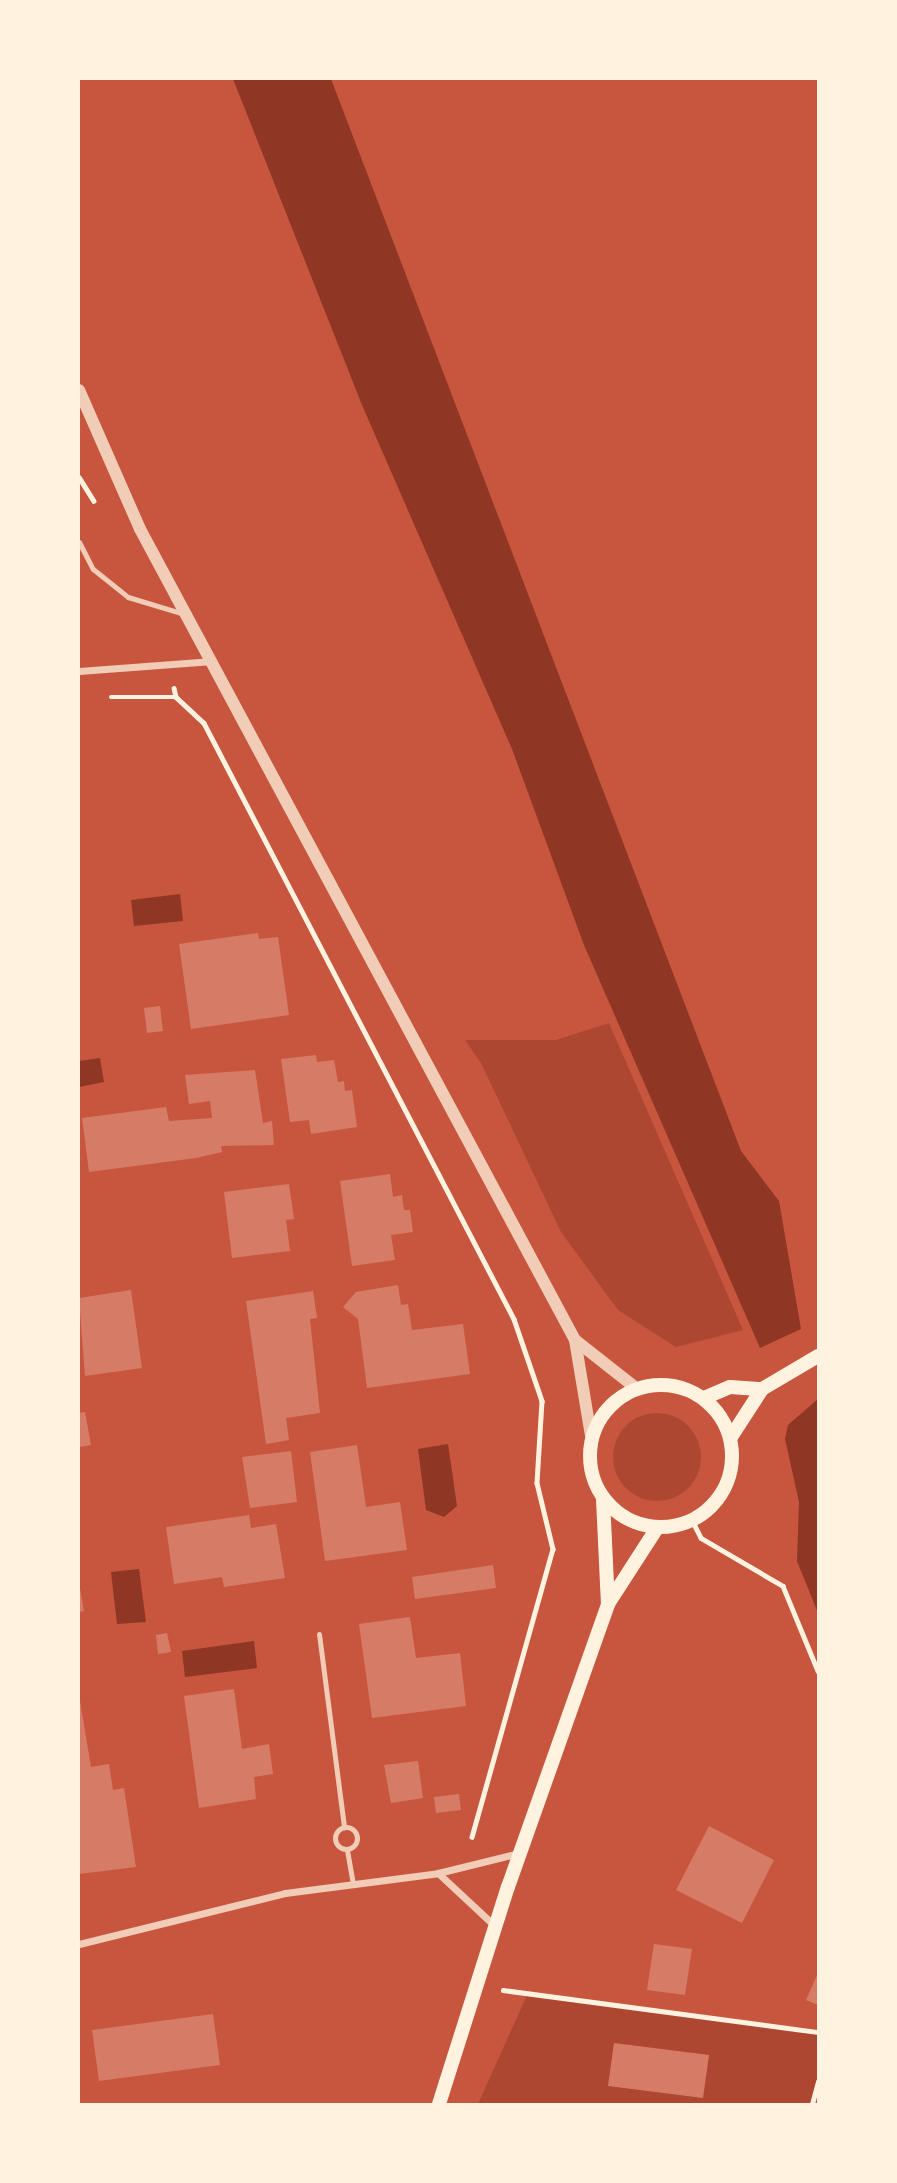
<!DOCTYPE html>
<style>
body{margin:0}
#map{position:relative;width:897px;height:2183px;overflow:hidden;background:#c8553d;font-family:Inter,sans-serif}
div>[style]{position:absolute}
.green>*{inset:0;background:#ae4732}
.round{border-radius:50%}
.water>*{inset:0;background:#8f3625}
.building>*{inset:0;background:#d67c66}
.path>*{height:4.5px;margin:-2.25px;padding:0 2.25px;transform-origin:2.25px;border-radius:2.25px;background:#fff3e0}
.service>*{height:5px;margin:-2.5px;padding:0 2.5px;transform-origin:2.5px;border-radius:2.5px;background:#f1ccb7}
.service>.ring{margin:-2.5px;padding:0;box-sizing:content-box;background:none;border:5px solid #f1ccb7;border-radius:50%}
.minor>*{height:7px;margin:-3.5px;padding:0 3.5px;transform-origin:3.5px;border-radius:3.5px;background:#f1ccb7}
.tertiary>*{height:12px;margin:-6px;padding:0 6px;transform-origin:6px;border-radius:6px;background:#f1ccb7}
.secondary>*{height:14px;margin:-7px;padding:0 7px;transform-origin:7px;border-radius:7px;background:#fff3e0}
.secondary>.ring{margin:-7px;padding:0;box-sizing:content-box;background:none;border:14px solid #fff3e0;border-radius:50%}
span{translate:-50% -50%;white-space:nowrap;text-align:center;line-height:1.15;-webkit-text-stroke:5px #fff3e0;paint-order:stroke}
.frame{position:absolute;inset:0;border:80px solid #fff3e0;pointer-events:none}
</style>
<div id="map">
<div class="green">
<i style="clip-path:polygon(609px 1023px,743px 1330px,676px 1347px,618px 1310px,561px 1232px,481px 1063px,465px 1040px,556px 1040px)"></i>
<i class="round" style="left:613px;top:1413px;width:88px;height:88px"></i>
<i style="clip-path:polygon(528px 1993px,818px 2032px,818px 2082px,812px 2104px,478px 2104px)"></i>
</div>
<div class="water">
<i style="clip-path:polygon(233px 79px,331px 79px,741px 1151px,779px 1201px,801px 1329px,760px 1348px,584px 945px,512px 749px,362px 405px)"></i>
<i style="clip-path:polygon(180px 894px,183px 921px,134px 926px,131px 900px)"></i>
<i style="clip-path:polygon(100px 1058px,104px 1082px,79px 1087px,79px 1061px)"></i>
<i style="clip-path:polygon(818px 1399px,818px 1613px,797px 1561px,799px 1502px,785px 1439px,788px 1425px)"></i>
<i style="clip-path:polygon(448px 1444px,457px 1506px,444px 1517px,426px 1510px,418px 1449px)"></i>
<i style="clip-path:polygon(139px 1569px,146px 1622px,117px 1624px,111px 1572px)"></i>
<i style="clip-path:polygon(254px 1641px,257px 1668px,185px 1677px,182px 1651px)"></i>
</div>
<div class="building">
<i style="clip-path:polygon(258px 933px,259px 939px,278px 937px,289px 1015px,191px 1029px,179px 944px)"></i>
<i style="clip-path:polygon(160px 1006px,163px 1031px,147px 1033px,144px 1008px)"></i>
<i style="clip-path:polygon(316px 1055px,317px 1062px,334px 1060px,338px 1082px,344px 1081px,345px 1091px,352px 1090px,357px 1127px,311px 1134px,309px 1120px,290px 1122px,281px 1059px)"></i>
<i style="clip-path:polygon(255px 1070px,263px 1123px,272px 1121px,274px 1145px,221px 1146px,222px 1152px,196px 1158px,89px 1172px,82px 1118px,166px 1107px,169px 1121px,212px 1118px,210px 1101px,189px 1104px,185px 1075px)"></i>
<i style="clip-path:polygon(390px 1174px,393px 1197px,402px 1195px,404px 1210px,410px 1210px,413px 1232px,391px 1235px,395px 1260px,352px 1266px,340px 1181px)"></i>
<i style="clip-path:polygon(289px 1184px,294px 1219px,286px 1220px,290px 1251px,232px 1258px,224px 1192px)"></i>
<i style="clip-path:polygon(398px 1285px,401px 1305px,408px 1304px,412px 1330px,463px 1324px,470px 1374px,367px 1388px,358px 1319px,343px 1307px,356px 1292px)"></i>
<i style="clip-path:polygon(131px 1290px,142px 1368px,85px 1376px,79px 1298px)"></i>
<i style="clip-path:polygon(313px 1291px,317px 1318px,310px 1319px,320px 1413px,286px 1418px,289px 1440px,266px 1444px,246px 1301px)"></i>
<i style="clip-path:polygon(85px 1412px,91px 1445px,79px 1447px,79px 1413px)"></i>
<i style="clip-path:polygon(357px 1445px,366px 1507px,400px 1502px,407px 1550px,325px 1561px,310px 1452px)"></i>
<i style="clip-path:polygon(291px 1451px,297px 1502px,250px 1508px,242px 1457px)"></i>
<i style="clip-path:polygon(249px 1515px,251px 1528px,276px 1524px,285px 1578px,224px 1587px,222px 1577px,174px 1584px,166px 1527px)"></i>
<i style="clip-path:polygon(493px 1565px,496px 1588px,415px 1599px,412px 1577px)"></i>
<i style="clip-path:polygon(79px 1583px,84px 1611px,79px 1612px)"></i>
<i style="clip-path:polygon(410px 1617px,416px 1658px,460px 1653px,466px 1706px,372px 1718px,359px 1624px)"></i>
<i style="clip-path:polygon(167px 1633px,171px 1652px,158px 1654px,156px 1635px)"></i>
<i style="clip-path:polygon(234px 1689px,242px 1749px,269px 1744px,273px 1774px,254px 1777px,256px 1799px,199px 1808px,184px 1696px)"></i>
<i style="clip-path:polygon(79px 1695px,91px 1767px,109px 1764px,113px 1790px,124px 1788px,136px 1867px,79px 1874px)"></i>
<i style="clip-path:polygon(418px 1761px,423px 1798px,391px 1803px,384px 1765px)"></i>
<i style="clip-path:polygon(459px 1794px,461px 1810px,436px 1813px,434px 1797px)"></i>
<i style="clip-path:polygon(709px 1826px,774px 1860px,742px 1923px,676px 1890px)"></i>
<i style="clip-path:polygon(654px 1944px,692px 1949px,685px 1995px,647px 1990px)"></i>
<i style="clip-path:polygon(818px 1973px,818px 2005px,806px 2000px)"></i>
<i style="clip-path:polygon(213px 2014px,220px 2065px,99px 2081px,92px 2030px)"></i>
<i style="clip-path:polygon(614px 2043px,709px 2055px,703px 2098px,608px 2086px)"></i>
</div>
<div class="path">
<i style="left:79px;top:477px;width:28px;rotate:58deg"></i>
<i style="left:174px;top:688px;width:9px;rotate:77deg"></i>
<i style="left:176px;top:697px;width:38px;rotate:43deg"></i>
<i style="left:204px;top:723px;width:672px;rotate:62.52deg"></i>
<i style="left:514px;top:1319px;width:87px;rotate:71.1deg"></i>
<i style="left:542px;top:1401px;width:82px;rotate:93.5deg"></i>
<i style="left:537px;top:1483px;width:68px;rotate:76.4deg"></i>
<i style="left:553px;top:1549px;width:299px;rotate:105.7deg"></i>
<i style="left:111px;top:697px;width:65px"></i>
<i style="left:692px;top:1520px;width:20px;rotate:63deg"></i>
<i style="left:701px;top:1538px;width:95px;rotate:30.3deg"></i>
<i style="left:783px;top:1586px;width:92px;rotate:67.6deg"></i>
<i style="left:503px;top:1990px;width:318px;rotate:7.6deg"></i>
<i style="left:812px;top:2104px;width:23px;rotate:-75deg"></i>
</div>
<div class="service">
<i style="left:79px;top:542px;width:30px;rotate:63deg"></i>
<i style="left:93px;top:569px;width:45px;rotate:38.7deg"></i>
<i style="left:128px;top:597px;width:59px;rotate:16.9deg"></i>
<i style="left:319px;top:1634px;width:195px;rotate:82.6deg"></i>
<i class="ring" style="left:335px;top:1827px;width:17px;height:17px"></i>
<i style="left:347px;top:1850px;width:34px;rotate:80deg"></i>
</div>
<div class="minor">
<i style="left:79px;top:671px;width:134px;rotate:-4.3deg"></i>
<i style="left:438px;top:1873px;width:79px;rotate:43deg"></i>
<i style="left:79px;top:1944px;width:212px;rotate:-13.9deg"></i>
<i style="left:285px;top:1893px;width:154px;rotate:-7.4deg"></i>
<i style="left:438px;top:1873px;width:83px;rotate:-13.9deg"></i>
</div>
<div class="tertiary">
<i style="left:79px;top:390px;width:152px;rotate:66.3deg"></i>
<i style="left:140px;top:529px;width:920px;rotate:61.79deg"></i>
<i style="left:575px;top:1340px;width:97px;rotate:80.5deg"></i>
<i style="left:575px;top:1340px;width:78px;rotate:38.2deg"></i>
</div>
<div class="secondary">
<i class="ring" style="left:590px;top:1385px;width:128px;height:128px"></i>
<i style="left:704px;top:1398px;width:28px;rotate:-23deg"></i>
<i style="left:730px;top:1387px;width:32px;rotate:4deg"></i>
<i style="left:731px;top:1437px;width:57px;rotate:-57.1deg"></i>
<i style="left:762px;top:1389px;width:65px;rotate:-30.5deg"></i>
<i style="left:603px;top:1499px;width:105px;rotate:87.3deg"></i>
<i style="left:439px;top:2104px;width:228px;rotate:-72.4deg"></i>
<i style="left:508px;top:1887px;width:300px;rotate:-70.5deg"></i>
<i style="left:608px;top:1604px;width:90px;rotate:-57.2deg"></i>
</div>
<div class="frame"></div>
</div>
